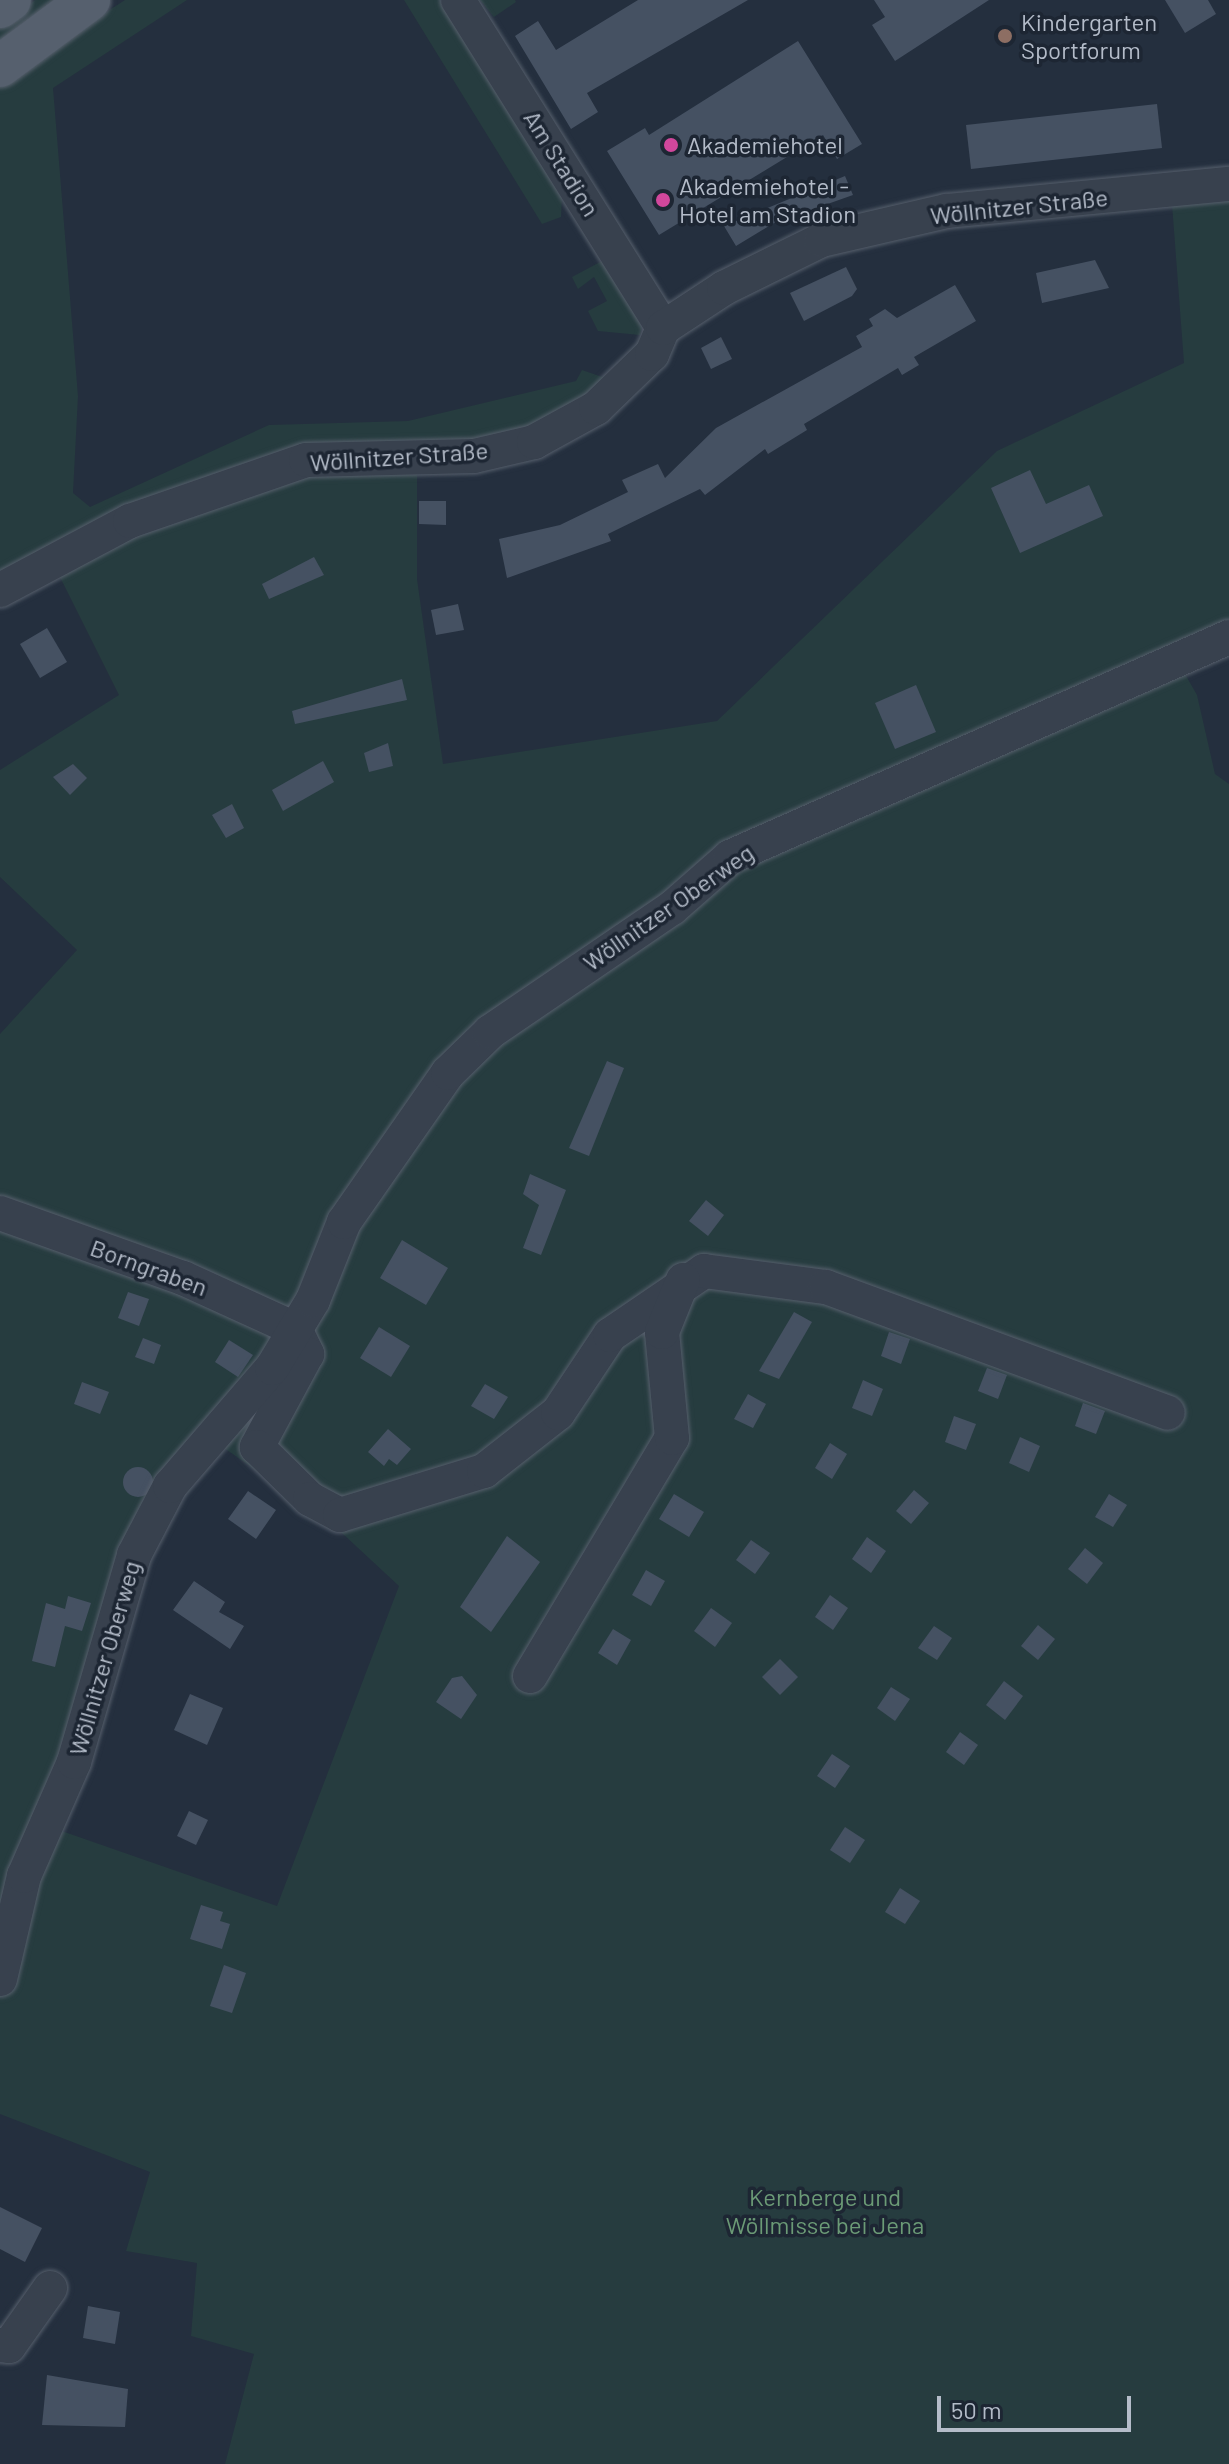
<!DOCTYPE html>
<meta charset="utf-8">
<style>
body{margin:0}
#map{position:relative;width:1229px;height:2464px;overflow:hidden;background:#242f3e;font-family:Barlow,sans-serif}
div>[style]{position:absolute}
.green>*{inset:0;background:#263c3f}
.building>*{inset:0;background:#455162}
.round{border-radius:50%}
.roads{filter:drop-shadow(0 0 2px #565f6c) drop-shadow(0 0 2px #565f6c)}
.minor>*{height:34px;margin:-17px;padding:0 17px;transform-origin:17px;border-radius:17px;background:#38414e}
.major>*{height:42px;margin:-21px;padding:0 21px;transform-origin:21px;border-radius:21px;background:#56606e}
.dots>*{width:22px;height:22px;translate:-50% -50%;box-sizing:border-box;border:4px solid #1d2633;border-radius:50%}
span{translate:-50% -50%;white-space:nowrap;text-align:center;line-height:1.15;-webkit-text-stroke:7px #1d2633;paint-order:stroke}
.poi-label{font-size:24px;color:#b4bcc9}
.left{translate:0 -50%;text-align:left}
.street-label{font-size:24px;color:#b4bcc9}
.park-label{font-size:24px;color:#6b9a76}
.scale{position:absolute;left:937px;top:2396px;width:194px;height:36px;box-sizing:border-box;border:4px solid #b4bcc9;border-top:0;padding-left:10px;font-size:24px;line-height:28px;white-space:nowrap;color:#b4bcc9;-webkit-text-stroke:6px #1d2633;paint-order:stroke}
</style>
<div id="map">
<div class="green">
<i style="clip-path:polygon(35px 0,59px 0,0 49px,0 27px)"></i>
<i style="clip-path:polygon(125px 0,187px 0,53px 88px,78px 396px,73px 493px,90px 507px,269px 425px,408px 421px,576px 381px,582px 370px,611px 380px,511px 439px,303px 451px,236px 466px,159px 495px,0 581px,0 81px)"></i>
<i style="clip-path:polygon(404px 0,441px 0,562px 197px,561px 217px,542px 224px)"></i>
<i style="clip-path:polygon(480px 0,515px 0,516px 2px,494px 17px)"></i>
<i style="clip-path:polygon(evenodd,1229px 198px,1229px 643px,1181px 667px,1197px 695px,1215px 774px,1229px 784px,1229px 2464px,225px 2464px,254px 2354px,191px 2336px,197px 2263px,126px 2251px,150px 2172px,0 2114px,0 1034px,77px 950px,0 877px,0 770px,119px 695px,56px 569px,277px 476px,417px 466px,417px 579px,443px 764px,717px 721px,997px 451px,1184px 363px,1172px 204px,1229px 198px,204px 1434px,329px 1521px,399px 1586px,277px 1906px,33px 1821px,172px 1470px,204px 1434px)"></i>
<i style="clip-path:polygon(602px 261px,642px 325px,640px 335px,598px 331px,588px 311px,607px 301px,594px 277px,578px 289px,572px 277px)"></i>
</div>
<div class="building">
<i style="clip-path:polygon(638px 0,748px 0,587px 93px,598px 112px,571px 129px,515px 36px,538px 21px,556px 50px)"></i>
<i style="clip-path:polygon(874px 0,989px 0,895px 61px,872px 25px,885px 17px)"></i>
<i style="clip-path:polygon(1165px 0,1208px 0,1216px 14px,1185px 33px)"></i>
<i style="clip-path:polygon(798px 41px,862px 144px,837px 159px,823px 135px,659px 235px,607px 151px,645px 128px,649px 135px)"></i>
<i style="clip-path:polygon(1157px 104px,1162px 148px,971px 169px,966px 125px)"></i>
<i style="clip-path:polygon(845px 176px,853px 195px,774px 223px,736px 246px,724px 226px)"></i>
<i style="clip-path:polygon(1095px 260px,1109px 288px,1042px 303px,1036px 273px)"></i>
<i style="clip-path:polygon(846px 267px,857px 289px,852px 296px,804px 321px,790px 293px)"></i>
<i style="clip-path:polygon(955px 285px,976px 321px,914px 357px,919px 365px,902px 375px,898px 368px,804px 424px,807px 430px,768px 454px,765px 449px,705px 495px,700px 489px,608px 534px,611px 541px,507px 578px,499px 539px,560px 525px,628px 492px,622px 480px,658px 464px,665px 478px,716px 428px,862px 347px,856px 336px,873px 326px,869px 319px,885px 309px,897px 318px)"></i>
<i style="clip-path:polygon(721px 337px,732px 359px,711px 369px,701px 348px)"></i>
<i style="clip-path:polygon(1030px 470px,1046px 504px,1089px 485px,1103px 516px,1020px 553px,991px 488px)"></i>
<i style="clip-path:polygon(419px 501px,446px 501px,446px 525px,419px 524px)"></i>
<i style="clip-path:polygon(314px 557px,324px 575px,269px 599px,262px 584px)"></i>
<i style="clip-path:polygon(458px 604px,464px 630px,436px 635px,431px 610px)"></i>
<i style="clip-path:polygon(47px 628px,67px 662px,40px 678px,20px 644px)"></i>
<i style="clip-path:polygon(402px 679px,407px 700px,295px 724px,292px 711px)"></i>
<i style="clip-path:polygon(916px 685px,936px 732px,895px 749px,875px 703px)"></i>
<i style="clip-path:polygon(388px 743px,393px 766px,369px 772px,364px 753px)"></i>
<i style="clip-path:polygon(323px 761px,334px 782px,283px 811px,272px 790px)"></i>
<i style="clip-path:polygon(73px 764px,87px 778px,70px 795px,53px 777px)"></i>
<i style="clip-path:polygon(232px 804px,244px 828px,226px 838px,212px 815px)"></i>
<i style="clip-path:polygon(607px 1061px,624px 1068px,589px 1156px,569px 1148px)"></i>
<i style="clip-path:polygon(530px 1174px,566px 1190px,541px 1255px,523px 1248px,539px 1205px,523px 1194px)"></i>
<i style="clip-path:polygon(706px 1200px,724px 1215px,708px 1236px,689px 1221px)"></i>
<i style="clip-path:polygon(402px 1240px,448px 1268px,426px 1305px,380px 1278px)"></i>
<i style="clip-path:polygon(128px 1292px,149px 1299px,139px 1326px,118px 1318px)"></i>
<i style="clip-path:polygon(794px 1312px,812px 1322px,779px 1379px,759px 1371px)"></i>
<i style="clip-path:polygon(379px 1327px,410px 1346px,391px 1377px,360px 1358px)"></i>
<i style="clip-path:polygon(889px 1332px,910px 1339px,901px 1364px,881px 1356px)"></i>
<i style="clip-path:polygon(143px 1338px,161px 1345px,154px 1364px,135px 1357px)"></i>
<i style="clip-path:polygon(229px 1340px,253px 1355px,238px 1377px,215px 1362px)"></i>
<i style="clip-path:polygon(987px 1368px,1007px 1375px,998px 1399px,978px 1391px)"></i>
<i style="clip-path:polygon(863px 1380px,883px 1389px,872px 1416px,852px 1408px)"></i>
<i style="clip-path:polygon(82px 1382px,109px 1392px,100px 1414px,74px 1404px)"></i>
<i style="clip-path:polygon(485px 1384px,508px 1397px,494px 1419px,471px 1406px)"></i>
<i style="clip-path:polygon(748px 1394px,766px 1404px,753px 1428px,734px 1419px)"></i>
<i style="clip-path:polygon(1083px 1403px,1105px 1411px,1096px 1434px,1075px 1426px)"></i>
<i style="clip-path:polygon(954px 1416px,976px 1424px,966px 1450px,945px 1442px)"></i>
<i style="clip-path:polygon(388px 1429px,411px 1449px,397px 1465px,389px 1459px,384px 1466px,368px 1452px)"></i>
<i style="clip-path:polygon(1020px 1437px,1040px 1446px,1029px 1472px,1009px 1463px)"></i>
<i style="clip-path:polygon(830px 1443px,847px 1454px,832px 1479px,815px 1468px)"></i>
<i class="round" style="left:123px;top:1467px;width:30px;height:30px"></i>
<i style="clip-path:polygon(914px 1490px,929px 1503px,911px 1524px,896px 1511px)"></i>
<i style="clip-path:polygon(248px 1491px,276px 1510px,256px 1539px,228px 1519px)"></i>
<i style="clip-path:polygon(674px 1494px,704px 1512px,689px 1537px,659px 1519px)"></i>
<i style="clip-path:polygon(1109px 1494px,1127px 1505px,1113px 1527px,1095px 1517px)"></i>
<i style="clip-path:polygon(507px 1536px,540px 1562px,491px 1632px,460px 1607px)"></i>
<i style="clip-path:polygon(867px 1537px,886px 1551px,871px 1573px,852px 1559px)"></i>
<i style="clip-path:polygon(751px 1540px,770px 1553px,755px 1574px,736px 1560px)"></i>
<i style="clip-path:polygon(1085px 1548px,1103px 1563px,1087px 1584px,1068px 1569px)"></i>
<i style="clip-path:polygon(646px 1570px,665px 1581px,651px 1606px,632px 1595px)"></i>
<i style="clip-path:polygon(194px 1581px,225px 1602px,219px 1612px,244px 1626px,230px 1649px,173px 1610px)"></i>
<i style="clip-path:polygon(830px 1595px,848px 1608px,833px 1630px,815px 1617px)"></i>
<i style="clip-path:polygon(68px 1596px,91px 1603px,82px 1631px,65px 1626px,55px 1667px,32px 1661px,46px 1603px,65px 1609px)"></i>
<i style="clip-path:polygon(711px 1608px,732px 1623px,715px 1647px,694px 1631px)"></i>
<i style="clip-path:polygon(1038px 1625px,1055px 1639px,1038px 1660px,1021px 1646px)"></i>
<i style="clip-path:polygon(934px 1626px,952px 1638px,937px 1660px,918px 1648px)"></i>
<i style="clip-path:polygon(613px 1629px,631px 1640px,617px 1665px,598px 1653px)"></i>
<i style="clip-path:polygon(780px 1659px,798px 1677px,780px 1695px,762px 1677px)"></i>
<i style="clip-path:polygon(462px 1676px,477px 1695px,461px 1719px,436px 1702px,452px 1678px)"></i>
<i style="clip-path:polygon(1004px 1681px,1023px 1696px,1005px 1720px,986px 1705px)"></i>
<i style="clip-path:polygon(891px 1687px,910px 1699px,895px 1721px,877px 1708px)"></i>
<i style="clip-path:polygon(190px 1694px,223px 1708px,207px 1745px,174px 1730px)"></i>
<i style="clip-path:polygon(960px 1732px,978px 1745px,964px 1765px,946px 1752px)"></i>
<i style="clip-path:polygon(832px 1754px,850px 1766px,835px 1788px,817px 1776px)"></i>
<i style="clip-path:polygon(189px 1811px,208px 1820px,196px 1845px,177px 1836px)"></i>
<i style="clip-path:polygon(845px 1827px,865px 1840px,850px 1863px,830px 1850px)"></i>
<i style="clip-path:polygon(900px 1888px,920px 1901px,905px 1924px,885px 1912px)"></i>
<i style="clip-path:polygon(201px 1905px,223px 1912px,220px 1921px,230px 1924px,222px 1949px,190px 1939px)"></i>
<i style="clip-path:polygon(224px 1965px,246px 1973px,232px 2013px,210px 2006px)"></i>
<i style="clip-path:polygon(0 2207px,42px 2228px,25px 2262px,0 2249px)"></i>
<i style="clip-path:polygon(88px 2306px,120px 2312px,115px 2344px,83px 2338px)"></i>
<i style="clip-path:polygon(47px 2375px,128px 2389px,125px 2427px,42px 2425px)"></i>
</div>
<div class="roads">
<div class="minor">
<i style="left:458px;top:0;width:387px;rotate:58deg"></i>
<i style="left:0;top:590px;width:147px;rotate:-28deg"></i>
<i style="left:130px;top:521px;width:186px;rotate:-19.1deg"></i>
<i style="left:306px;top:460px;width:168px;rotate:-1.4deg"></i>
<i style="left:474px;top:456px;width:62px;rotate:-13.1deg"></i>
<i style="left:534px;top:442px;width:71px;rotate:-28.7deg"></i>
<i style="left:596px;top:408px;width:78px;rotate:-44deg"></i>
<i style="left:652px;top:354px;width:28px;rotate:-67deg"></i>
<i style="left:663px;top:328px;width:73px;rotate:-33.3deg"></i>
<i style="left:724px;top:288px;width:108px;rotate:-26.3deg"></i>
<i style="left:821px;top:240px;width:129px;rotate:-13deg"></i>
<i style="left:947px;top:211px;width:283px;rotate:-5.5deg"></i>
<i style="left:0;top:1213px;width:194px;rotate:19.6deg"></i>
<i style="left:183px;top:1278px;width:123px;rotate:24.5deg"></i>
<i style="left:295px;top:1329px;width:28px;rotate:64deg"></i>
<i style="left:307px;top:1354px;width:106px;rotate:118.3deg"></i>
<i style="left:257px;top:1447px;width:74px;rotate:44.5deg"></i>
<i style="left:310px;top:1499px;width:34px;rotate:28deg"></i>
<i style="left:340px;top:1515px;width:151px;rotate:-17deg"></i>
<i style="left:484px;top:1471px;width:94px;rotate:-38.1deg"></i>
<i style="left:558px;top:1413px;width:94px;rotate:-56.3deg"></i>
<i style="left:610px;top:1335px;width:114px;rotate:-34.2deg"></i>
<i style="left:704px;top:1271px;width:123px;rotate:7.5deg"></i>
<i style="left:826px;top:1287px;width:364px;rotate:20.2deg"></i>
<i style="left:530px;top:1676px;width:277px;rotate:-59.2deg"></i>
<i style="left:672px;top:1438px;width:106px;rotate:-95.4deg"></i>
<i style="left:662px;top:1332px;width:56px;rotate:-68deg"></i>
<i style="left:0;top:1979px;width:106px;rotate:-76.9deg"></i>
<i style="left:24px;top:1876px;width:124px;rotate:-66.3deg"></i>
<i style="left:74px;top:1762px;width:216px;rotate:-73.8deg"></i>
<i style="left:134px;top:1555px;width:78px;rotate:-62.4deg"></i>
<i style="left:170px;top:1486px;width:156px;rotate:-49.2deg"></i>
<i style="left:272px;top:1368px;width:79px;rotate:-58.9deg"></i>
<i style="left:313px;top:1300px;width:84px;rotate:-68.3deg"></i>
<i style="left:344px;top:1222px;width:182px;rotate:-55.1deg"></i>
<i style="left:448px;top:1073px;width:59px;rotate:-44.3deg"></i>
<i style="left:490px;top:1032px;width:220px;rotate:-34.3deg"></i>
<i style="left:672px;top:908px;width:77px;rotate:-41.3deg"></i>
<i style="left:730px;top:857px;width:545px;rotate:-23.79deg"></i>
<i style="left:0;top:2345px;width:9px;rotate:6deg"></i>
<i style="left:9px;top:2346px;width:71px;rotate:-54.7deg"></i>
</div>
<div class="major">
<i style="left:0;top:7px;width:12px;rotate:-35deg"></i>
<i style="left:0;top:66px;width:111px;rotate:-36.6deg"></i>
</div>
</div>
<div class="dots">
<i style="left:1005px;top:36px;background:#8d6e63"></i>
<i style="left:671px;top:145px;background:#d1479c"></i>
<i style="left:663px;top:200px;background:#d1479c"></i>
</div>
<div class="poi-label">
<span class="left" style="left:1021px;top:36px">Kindergarten<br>Sportforum</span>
<span class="left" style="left:687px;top:145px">Akademiehotel</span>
<span class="left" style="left:679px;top:200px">Akademiehotel -<br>Hotel am Stadion</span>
</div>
<div class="street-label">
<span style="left:562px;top:163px;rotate:58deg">Am Stadion</span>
<span style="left:1019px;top:206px;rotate:-6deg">Wöllnitzer Straße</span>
<span style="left:399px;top:456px;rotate:-4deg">Wöllnitzer Straße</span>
<span style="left:668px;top:907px;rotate:-35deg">Wöllnitzer Oberweg</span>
<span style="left:149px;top:1267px;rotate:20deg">Borngraben</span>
<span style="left:104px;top:1658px;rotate:-74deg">Wöllnitzer Oberweg</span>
</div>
<div class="park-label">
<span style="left:825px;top:2211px">Kernberge und<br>Wöllmisse bei Jena</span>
</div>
<div class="scale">50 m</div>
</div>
